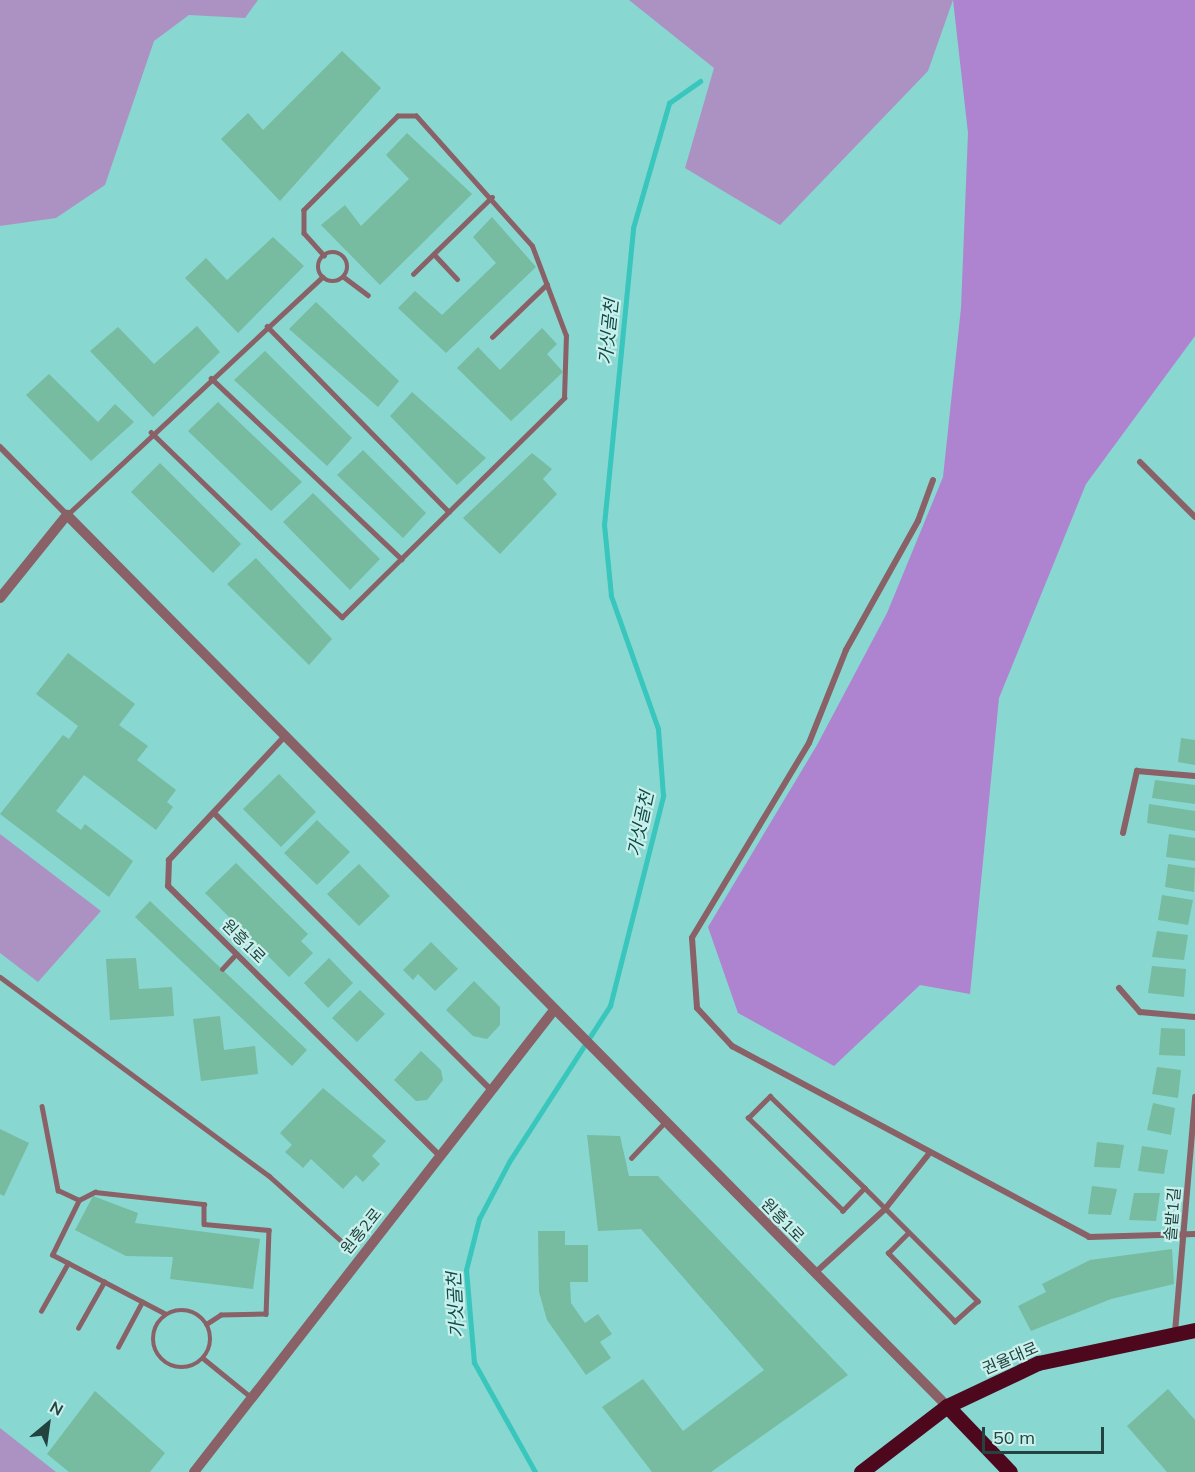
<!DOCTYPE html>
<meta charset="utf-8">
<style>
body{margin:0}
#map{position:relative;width:1195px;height:1472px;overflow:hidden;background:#88d7d0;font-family:Mulish,"Noto Sans KR",sans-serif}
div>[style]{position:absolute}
.green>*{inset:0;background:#ac92c3}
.forest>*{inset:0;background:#ae84d0}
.stream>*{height:4.5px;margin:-2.25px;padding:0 2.25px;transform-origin:2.25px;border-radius:2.25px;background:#38c6bd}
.building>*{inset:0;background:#77bba1}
.service>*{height:4.5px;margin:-2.25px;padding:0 2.25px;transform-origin:2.25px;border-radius:2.25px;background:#896167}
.service>.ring{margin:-2.25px;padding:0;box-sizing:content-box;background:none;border:4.5px solid #896167;border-radius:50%}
.pedestrian>*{height:5px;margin:-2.5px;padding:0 2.5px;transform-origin:2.5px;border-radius:2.5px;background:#896167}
.minor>*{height:6px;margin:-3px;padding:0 3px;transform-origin:3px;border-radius:3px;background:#896167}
.tertiary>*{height:10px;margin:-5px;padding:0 5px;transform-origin:5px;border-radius:5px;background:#896167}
.primary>*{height:15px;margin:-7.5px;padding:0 7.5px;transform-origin:7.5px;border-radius:7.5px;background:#4d081e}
span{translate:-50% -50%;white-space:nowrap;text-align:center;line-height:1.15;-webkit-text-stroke:4.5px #caf0ec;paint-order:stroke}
.street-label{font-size:16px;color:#224340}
.water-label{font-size:18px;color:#0e4a47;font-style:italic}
.north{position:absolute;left:18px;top:1394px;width:60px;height:60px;-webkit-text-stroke:4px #caf0ec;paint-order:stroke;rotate:29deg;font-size:16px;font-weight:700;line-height:24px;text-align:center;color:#224340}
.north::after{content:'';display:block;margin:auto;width:21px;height:27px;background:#224340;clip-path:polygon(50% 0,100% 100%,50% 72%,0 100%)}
.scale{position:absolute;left:982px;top:1427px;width:122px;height:27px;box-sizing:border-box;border:3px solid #224340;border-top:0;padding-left:8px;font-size:18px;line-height:21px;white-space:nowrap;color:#224340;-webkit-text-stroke:4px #caf0ec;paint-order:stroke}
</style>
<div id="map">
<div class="green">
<i style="clip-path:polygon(0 0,258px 0,245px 18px,189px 15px,154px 41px,105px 185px,56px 218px,0 226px)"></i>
<i style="clip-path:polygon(629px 0,953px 0,928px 71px,780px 225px,685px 168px,714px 68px)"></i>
<i style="clip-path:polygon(0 834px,101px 911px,38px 982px,0 953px)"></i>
<i style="clip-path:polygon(0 1428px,56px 1472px,0 1472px)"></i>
</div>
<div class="forest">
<i style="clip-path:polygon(953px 0,1195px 0,1195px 336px,1086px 484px,999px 698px,970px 994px,920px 985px,834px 1066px,738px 1013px,708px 927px,817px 745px,887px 613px,943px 477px,961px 308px,968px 133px)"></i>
</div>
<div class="stream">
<i style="left:535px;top:1472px;width:125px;rotate:-119.2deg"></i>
<i style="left:474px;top:1363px;width:93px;rotate:-94.9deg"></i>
<i style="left:466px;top:1270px;width:53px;rotate:-75.7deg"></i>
<i style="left:479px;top:1219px;width:64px;rotate:-62.2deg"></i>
<i style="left:509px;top:1162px;width:186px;rotate:-57.1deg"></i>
<i style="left:610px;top:1006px;width:217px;rotate:-75.8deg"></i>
<i style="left:663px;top:796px;width:67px;rotate:-94.3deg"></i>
<i style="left:658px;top:729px;width:141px;rotate:-109.5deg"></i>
<i style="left:611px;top:596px;width:71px;rotate:-95.6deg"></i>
<i style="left:604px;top:525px;width:298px;rotate:-84.4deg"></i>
<i style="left:633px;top:228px;width:130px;rotate:-73.9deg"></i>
<i style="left:669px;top:103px;width:38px;rotate:-35deg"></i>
</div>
<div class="building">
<i style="clip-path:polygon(342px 51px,381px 88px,280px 201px,221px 139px,248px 113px,263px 130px)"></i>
<i style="clip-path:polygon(407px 133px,472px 194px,380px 285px,321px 225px,345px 205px,361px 226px,409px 179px,386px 155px)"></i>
<i style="clip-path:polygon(492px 217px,536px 267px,446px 353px,398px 308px,415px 291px,442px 315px,496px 263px,473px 237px)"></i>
<i style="clip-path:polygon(273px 237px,304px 266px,238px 333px,185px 278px,206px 258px,227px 280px)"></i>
<i style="clip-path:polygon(316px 302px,399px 381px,378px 407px,289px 329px)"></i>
<i style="clip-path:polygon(197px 326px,220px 352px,153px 417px,90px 351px,118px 327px,154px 364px)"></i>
<i style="clip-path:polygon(542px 328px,557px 344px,547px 354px,563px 372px,511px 421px,457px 368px,478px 347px,500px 370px)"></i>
<i style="clip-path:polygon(265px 351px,352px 438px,327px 466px,234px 380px)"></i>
<i style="clip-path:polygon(49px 374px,98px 422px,115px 404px,134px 422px,91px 461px,26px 395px)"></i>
<i style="clip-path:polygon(412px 392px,486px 458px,457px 485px,390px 416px)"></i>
<i style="clip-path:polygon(218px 402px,302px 482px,271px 511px,188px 431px)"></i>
<i style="clip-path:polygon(363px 450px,426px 513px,403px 538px,337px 475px)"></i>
<i style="clip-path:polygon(532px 453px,552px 469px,543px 479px,557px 494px,500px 554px,463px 518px)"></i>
<i style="clip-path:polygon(160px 463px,241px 544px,213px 573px,131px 492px)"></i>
<i style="clip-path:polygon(313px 493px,380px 559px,350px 590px,283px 522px)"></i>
<i style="clip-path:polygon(256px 558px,332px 639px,309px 665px,227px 584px)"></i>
<i style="clip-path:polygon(68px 653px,135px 704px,119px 725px,148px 746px,137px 760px,176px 790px,167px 802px,173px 807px,156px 830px,84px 775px,56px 811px,81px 830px,85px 824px,133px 861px,109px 897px,0 814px,63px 735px,69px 739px,78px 726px,36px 694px)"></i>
<i style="clip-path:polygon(1181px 738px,1195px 740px,1195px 765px,1178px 762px)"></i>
<i style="clip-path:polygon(279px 774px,316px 812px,281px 847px,243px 809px)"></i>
<i style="clip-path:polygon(1155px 780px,1195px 785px,1195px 804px,1152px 798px)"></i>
<i style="clip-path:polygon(1149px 804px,1195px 811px,1195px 831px,1147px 823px)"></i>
<i style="clip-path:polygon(317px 820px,350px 852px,317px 885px,284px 853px)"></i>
<i style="clip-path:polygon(1169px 834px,1195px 838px,1195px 861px,1166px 857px)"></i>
<i style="clip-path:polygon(236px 863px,308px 934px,301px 941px,313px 953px,289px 977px,205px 893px)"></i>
<i style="clip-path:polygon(359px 864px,390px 896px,359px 926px,327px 894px)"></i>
<i style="clip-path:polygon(1168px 864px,1195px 868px,1194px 892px,1165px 887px)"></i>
<i style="clip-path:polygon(1162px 895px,1193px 900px,1188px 925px,1158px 920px)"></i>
<i style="clip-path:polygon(150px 901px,307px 1050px,292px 1066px,135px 917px)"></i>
<i style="clip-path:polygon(1157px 931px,1188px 935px,1184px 960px,1152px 957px)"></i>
<i style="clip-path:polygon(431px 942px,458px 969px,435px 991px,418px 974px,413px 980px,403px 970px)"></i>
<i style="clip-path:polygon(136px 958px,139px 989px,172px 987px,174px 1016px,110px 1020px,106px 959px)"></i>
<i style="clip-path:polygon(329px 958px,353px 983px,328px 1008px,304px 983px)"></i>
<i style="clip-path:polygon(1152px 966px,1186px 969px,1184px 997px,1148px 993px)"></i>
<i style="clip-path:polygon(474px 981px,500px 1007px,500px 1025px,487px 1039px,473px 1036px,446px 1010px)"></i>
<i style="clip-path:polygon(360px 990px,385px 1014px,357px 1042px,332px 1018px)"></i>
<i style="clip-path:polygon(220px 1016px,224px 1050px,255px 1046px,258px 1074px,201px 1081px,193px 1019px)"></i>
<i style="clip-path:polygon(1161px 1028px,1185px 1029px,1185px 1056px,1159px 1055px)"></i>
<i style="clip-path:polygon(421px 1051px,441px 1070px,443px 1080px,427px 1100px,416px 1101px,394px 1080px)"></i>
<i style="clip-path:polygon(1157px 1067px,1181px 1070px,1178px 1098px,1152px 1094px)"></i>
<i style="clip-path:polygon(323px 1088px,386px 1141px,372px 1156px,380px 1164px,363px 1182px,356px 1175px,343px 1189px,311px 1159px,303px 1168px,285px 1152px,292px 1145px,280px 1133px)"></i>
<i style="clip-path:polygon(1153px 1103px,1175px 1108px,1171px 1135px,1147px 1130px)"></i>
<i style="clip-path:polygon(0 1129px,29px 1143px,4px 1196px,0 1194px)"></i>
<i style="clip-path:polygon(587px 1135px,620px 1136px,629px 1176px,658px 1176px,848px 1375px,711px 1472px,652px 1472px,602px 1407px,643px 1379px,683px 1431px,764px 1370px,641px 1229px,598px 1231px)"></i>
<i style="clip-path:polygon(1097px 1142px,1124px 1145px,1120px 1168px,1094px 1167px)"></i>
<i style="clip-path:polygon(1142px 1146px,1168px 1150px,1164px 1174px,1138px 1171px)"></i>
<i style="clip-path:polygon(1092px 1186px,1117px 1189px,1111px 1215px,1088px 1214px)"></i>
<i style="clip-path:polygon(1134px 1193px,1160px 1193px,1156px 1221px,1129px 1220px)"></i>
<i style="clip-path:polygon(93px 1196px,138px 1213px,135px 1223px,260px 1239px,253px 1289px,170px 1279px,173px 1257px,126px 1256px,75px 1230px)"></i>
<i style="clip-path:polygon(538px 1231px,565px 1231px,565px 1245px,588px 1245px,588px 1282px,570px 1282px,571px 1303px,585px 1323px,598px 1314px,612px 1334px,600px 1342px,611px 1358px,586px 1375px,547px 1320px,539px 1292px)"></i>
<i style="clip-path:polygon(1172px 1249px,1174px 1284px,1111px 1299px,1031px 1331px,1018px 1306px,1046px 1292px,1042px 1284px,1090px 1260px)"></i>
<i style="clip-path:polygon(1168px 1389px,1195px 1420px,1195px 1472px,1167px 1472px,1127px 1426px)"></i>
<i style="clip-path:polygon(95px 1391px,165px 1453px,150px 1472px,69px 1472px,47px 1454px)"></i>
</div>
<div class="service">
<i class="ring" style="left:318px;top:252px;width:25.5px;height:25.5px"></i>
<i style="left:434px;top:254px;width:34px;rotate:47deg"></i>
<i style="left:413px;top:274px;width:110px;rotate:-44.3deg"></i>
<i style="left:344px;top:277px;width:30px;rotate:37deg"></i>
<i style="left:267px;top:326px;width:260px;rotate:45.6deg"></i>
<i style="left:492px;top:337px;width:76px;rotate:-43.9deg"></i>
<i style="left:211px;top:378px;width:263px;rotate:43.5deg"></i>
<i style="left:151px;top:432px;width:266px;rotate:44.1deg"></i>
<i style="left:342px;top:617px;width:312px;rotate:-44.6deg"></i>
<i style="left:564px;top:398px;width:62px;rotate:-88.2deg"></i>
<i style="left:566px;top:336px;width:96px;rotate:-110.7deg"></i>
<i style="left:532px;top:246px;width:174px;rotate:-131.7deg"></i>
<i style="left:416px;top:116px;width:18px;rotate:180deg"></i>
<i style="left:398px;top:116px;width:133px;rotate:135deg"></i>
<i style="left:304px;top:210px;width:23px;rotate:90deg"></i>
<i style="left:304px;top:233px;width:30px;rotate:48deg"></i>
<i style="left:67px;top:515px;width:349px;rotate:-43deg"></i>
<i style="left:222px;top:969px;width:21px;rotate:-47deg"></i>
<i style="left:42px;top:1106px;width:86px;rotate:79.2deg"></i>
<i style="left:58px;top:1190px;width:23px;rotate:25deg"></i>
<i style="left:631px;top:1158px;width:50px;rotate:-46.6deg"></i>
<i style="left:865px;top:1188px;width:32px;rotate:134deg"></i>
<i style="left:843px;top:1211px;width:133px;rotate:-135.6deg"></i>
<i style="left:748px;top:1118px;width:31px;rotate:-45deg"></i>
<i style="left:770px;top:1096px;width:132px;rotate:44.1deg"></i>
<i style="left:865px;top:1188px;width:160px;rotate:45deg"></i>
<i style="left:978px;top:1301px;width:31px;rotate:138deg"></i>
<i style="left:955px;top:1322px;width:96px;rotate:-134.2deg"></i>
<i style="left:888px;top:1253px;width:28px;rotate:-45deg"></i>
<i class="ring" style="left:153px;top:1310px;width:53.5px;height:53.5px"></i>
<i style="left:41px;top:1311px;width:55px;rotate:-60.6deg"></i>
<i style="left:165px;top:1314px;width:127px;rotate:-152.4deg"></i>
<i style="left:52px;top:1255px;width:61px;rotate:-63.9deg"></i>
<i style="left:79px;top:1200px;width:18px;rotate:-27deg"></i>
<i style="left:95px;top:1192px;width:110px;rotate:6.3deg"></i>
<i style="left:204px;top:1204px;width:20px;rotate:90deg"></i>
<i style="left:204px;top:1224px;width:65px;rotate:5.3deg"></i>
<i style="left:269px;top:1230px;width:84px;rotate:92deg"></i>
<i style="left:266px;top:1314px;width:45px;rotate:178.7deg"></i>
<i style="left:221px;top:1315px;width:17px;rotate:147deg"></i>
<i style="left:78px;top:1328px;width:53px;rotate:-60.5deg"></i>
<i style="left:118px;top:1347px;width:51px;rotate:-61.9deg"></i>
<i style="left:203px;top:1358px;width:62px;rotate:39.1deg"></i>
</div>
<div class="pedestrian">
<i style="left:0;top:977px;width:335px;rotate:36.5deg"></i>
<i style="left:269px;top:1176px;width:96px;rotate:42deg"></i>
</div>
<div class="minor">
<i style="left:0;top:447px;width:95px;rotate:45.4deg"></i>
<i style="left:1140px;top:462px;width:78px;rotate:45deg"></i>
<i style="left:933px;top:480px;width:44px;rotate:110.1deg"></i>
<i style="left:918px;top:521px;width:148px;rotate:119.2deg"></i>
<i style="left:846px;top:650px;width:100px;rotate:111.7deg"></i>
<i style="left:809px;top:743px;width:227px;rotate:121deg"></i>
<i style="left:692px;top:938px;width:70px;rotate:85.9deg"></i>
<i style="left:697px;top:1008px;width:52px;rotate:47.4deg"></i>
<i style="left:732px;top:1046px;width:405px;rotate:28.1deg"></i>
<i style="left:1089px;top:1237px;width:106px;rotate:-1.6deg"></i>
<i style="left:285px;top:736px;width:170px;rotate:133.1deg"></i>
<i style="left:169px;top:860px;width:26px;rotate:92deg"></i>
<i style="left:168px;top:886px;width:382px;rotate:44.8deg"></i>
<i style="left:214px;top:813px;width:392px;rotate:45deg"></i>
<i style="left:1123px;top:833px;width:64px;rotate:-77.3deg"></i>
<i style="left:1137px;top:771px;width:58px;rotate:4.9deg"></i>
<i style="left:1119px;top:988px;width:32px;rotate:49deg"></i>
<i style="left:1140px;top:1012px;width:55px;rotate:5.2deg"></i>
<i style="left:815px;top:1273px;width:95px;rotate:-42.4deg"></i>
<i style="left:885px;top:1209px;width:69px;rotate:-51.5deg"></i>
<i style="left:1175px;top:1332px;width:236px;rotate:-85.1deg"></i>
</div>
<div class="tertiary">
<i style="left:0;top:598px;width:107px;rotate:-51.1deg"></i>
<i style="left:67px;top:515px;width:1252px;rotate:45.36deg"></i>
<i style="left:194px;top:1472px;width:586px;rotate:-52.07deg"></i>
</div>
<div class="primary">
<i style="left:947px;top:1406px;width:91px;rotate:46.3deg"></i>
<i style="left:861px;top:1472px;width:108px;rotate:-37.5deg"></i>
<i style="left:947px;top:1406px;width:101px;rotate:-25.3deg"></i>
<i style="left:1038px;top:1363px;width:160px;rotate:-11.9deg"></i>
</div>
<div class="street-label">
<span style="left:244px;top:941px;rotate:45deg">원흥1로</span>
<span style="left:1172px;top:1214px;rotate:-85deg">솔밭1길</span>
<span style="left:783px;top:1220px;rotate:46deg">원흥1로</span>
<span style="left:361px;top:1231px;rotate:-51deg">원흥2로</span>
<span style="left:1010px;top:1358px;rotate:-23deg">권율대로</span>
</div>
<div class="water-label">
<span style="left:609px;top:332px;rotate:-84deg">가싯골천</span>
<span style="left:641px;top:824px;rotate:-78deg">가싯골천</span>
<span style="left:456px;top:1305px;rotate:-93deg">가싯골천</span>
</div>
<div class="north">N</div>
<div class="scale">50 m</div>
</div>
